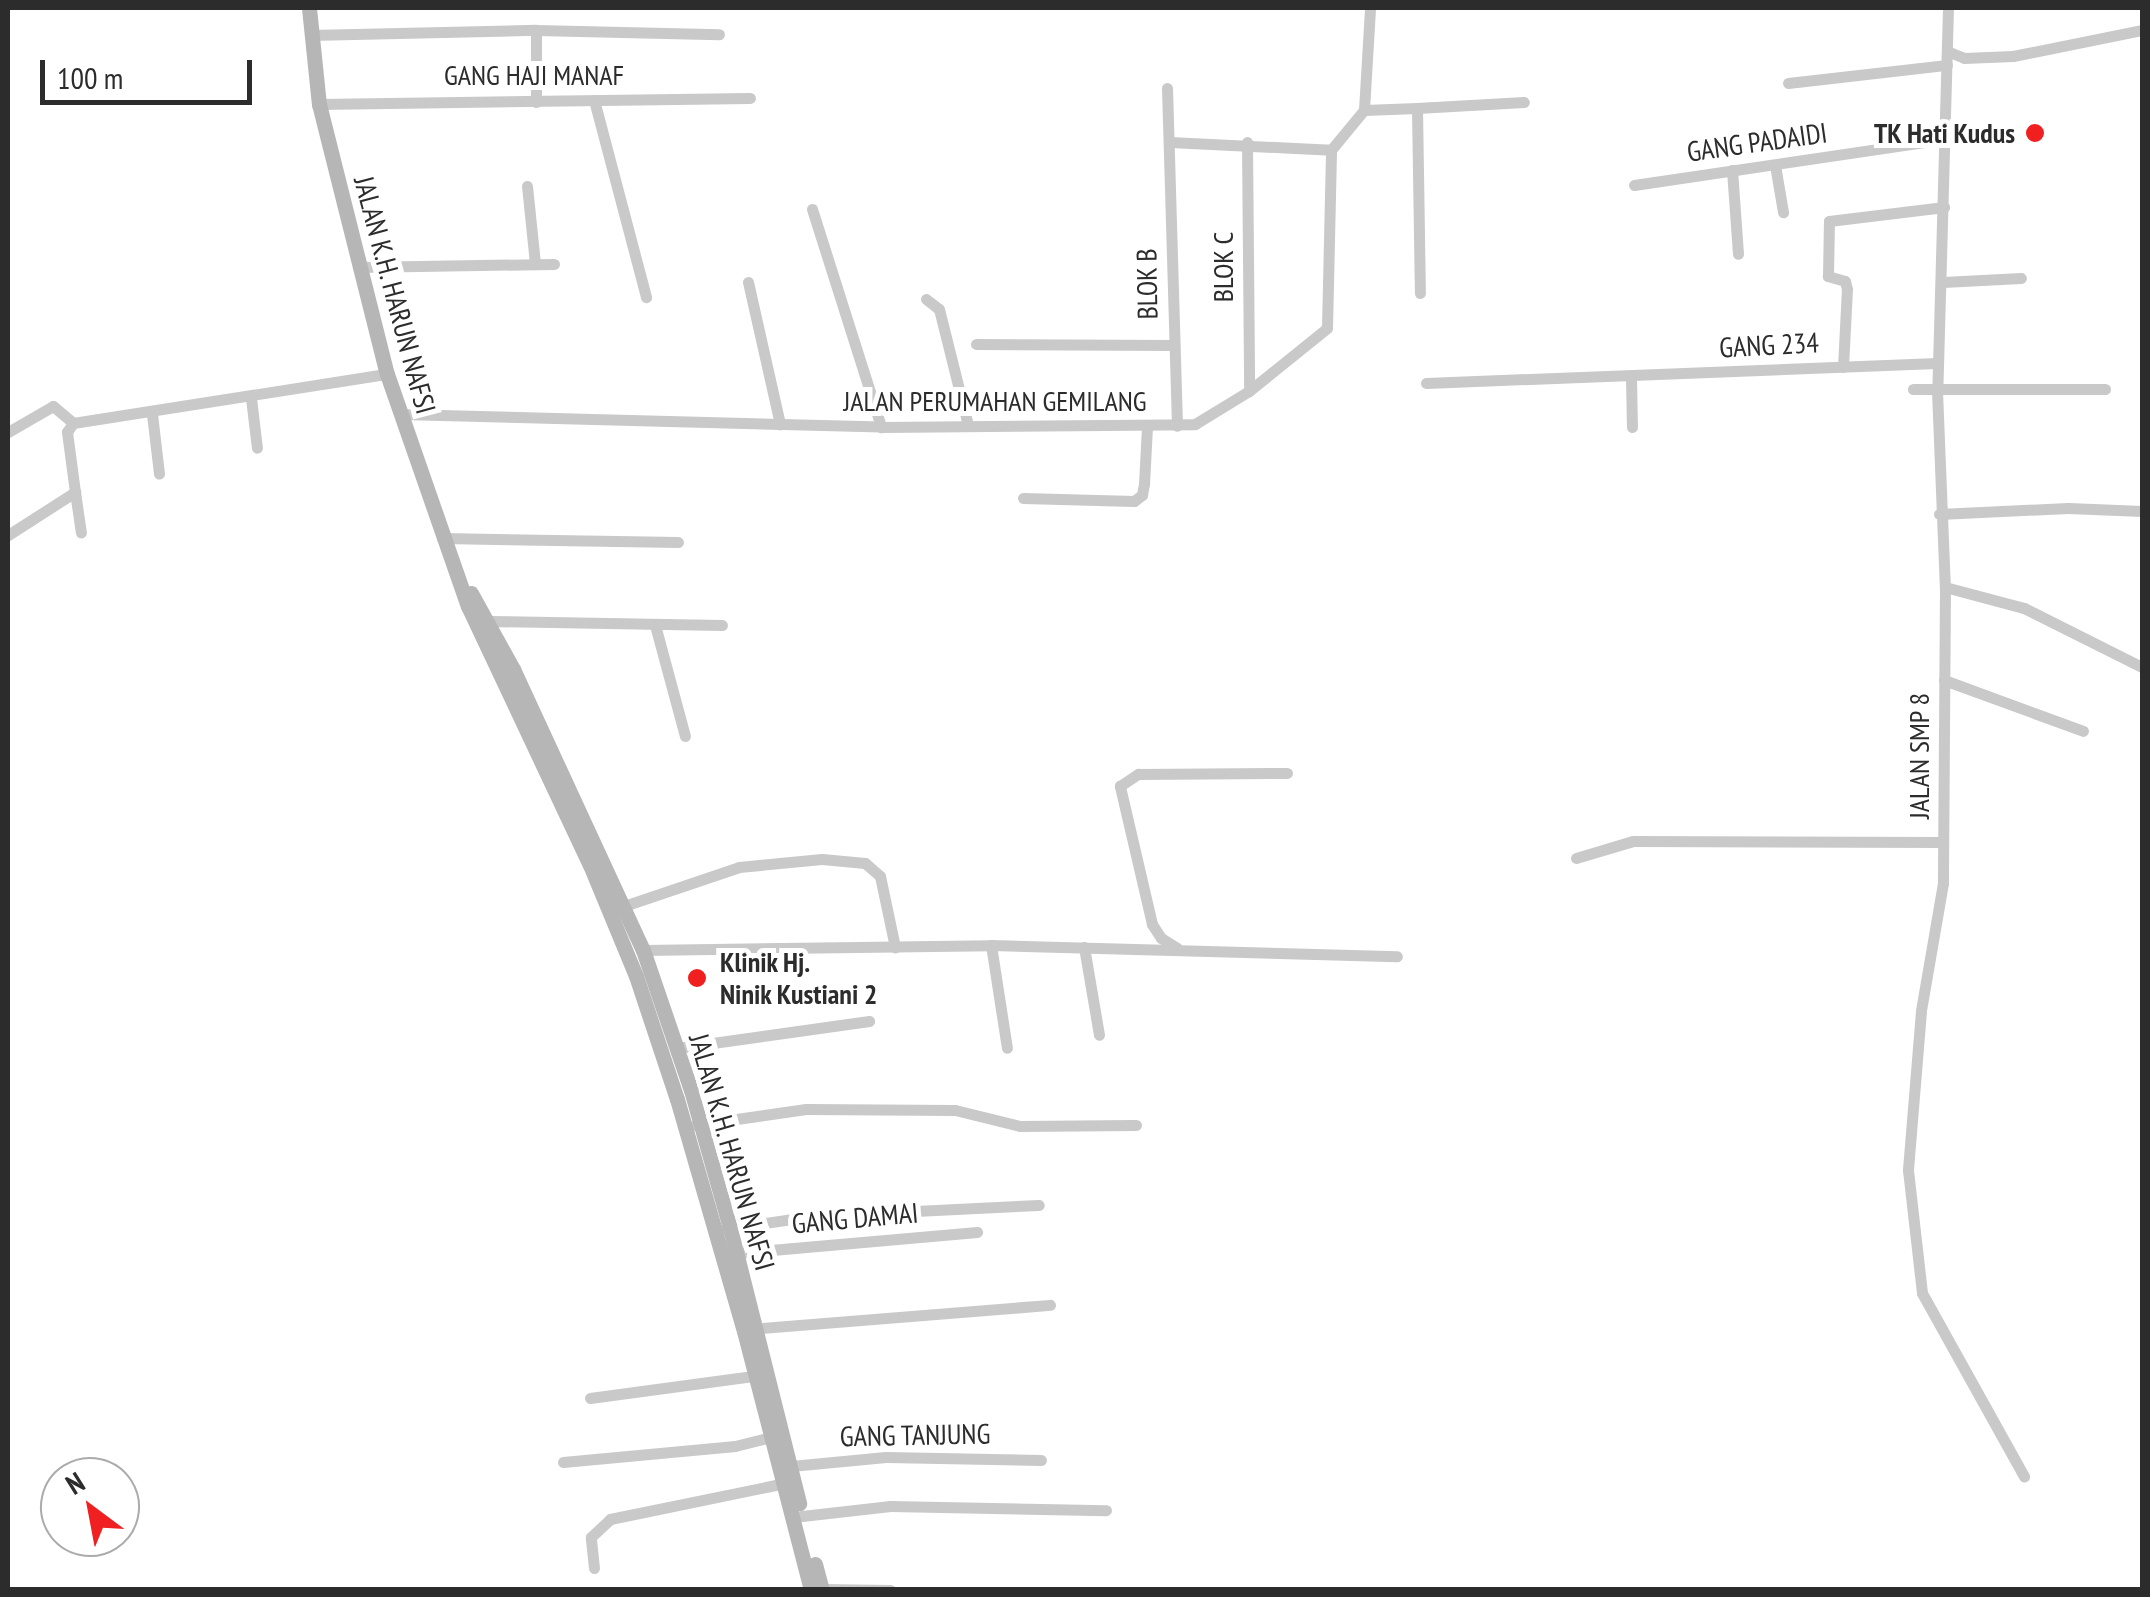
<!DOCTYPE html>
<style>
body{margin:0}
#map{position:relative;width:2150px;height:1597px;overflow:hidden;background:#fff;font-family:"PT Sans Narrow",sans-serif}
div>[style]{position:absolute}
.street>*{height:11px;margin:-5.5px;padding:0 5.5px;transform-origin:5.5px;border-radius:5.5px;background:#c9c9c9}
.secondary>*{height:15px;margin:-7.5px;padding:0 7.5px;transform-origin:7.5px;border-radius:7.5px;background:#b6b6b6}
.dots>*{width:28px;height:28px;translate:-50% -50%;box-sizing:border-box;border:5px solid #fff;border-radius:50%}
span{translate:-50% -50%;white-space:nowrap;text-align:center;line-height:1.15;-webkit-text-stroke:10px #fff;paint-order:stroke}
.street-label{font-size:28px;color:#2c2c2c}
.poi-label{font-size:28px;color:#2c2c2c;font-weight:700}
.right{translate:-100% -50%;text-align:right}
.left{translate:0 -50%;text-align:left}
.frame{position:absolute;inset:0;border:10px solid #2c2c2c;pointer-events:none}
.north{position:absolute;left:40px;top:1457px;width:100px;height:100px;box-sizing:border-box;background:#fff;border:2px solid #ababab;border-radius:50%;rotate:328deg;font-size:28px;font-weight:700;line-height:40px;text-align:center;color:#2c2c2c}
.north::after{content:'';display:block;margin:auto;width:35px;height:45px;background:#f02021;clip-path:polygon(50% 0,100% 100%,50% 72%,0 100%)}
.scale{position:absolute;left:40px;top:60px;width:212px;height:45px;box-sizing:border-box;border:5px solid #2c2c2c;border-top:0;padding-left:12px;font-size:30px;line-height:35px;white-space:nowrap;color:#2c2c2c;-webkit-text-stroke:8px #fff;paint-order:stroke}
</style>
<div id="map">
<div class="street">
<i style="left:1948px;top:8px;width:383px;rotate:91.6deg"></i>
<i style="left:1937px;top:391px;width:196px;rotate:87.7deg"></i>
<i style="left:1945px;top:587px;width:296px;rotate:90.4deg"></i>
<i style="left:1943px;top:883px;width:130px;rotate:99.8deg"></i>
<i style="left:1921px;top:1011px;width:160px;rotate:94.7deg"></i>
<i style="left:1908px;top:1170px;width:124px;rotate:83.5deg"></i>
<i style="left:1922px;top:1293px;width:210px;rotate:60.9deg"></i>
<i style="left:310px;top:35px;width:226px;rotate:-1.3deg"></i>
<i style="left:536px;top:30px;width:183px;rotate:1.3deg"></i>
<i style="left:1947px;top:51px;width:18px;rotate:22deg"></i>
<i style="left:1964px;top:58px;width:49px;rotate:-2.3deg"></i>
<i style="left:2013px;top:56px;width:132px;rotate:-11.4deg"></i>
<i style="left:1788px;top:83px;width:160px;rotate:-6.5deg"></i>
<i style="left:1167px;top:88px;width:338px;rotate:88.3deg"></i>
<i style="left:594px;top:100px;width:204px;rotate:75.2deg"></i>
<i style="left:536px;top:102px;width:72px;rotate:-90deg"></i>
<i style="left:319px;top:104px;width:431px;rotate:-0.8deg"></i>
<i style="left:1417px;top:108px;width:107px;rotate:-3.2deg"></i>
<i style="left:1364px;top:110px;width:53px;rotate:-2.2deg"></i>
<i style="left:1417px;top:108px;width:185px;rotate:89.1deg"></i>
<i style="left:1364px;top:110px;width:102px;rotate:-86.6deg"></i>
<i style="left:1170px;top:142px;width:161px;rotate:2.8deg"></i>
<i style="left:1247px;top:142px;width:249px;rotate:89.5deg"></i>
<i style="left:1775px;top:165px;width:48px;rotate:80.3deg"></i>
<i style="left:1732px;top:170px;width:84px;rotate:85.9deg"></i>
<i style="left:1634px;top:185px;width:314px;rotate:-8.4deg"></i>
<i style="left:527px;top:186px;width:78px;rotate:84.1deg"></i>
<i style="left:812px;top:209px;width:229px;rotate:72.4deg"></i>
<i style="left:358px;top:267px;width:196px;rotate:-0.9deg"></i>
<i style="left:748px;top:282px;width:146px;rotate:77.3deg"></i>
<i style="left:1943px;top:282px;width:78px;rotate:-2.9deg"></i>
<i style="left:926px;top:299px;width:16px;rotate:38deg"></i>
<i style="left:939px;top:309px;width:120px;rotate:76deg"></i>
<i style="left:976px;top:344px;width:197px;rotate:0.3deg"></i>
<i style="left:1843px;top:367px;width:78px;rotate:-87.1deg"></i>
<i style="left:1847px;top:289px;width:8px;rotate:-104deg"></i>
<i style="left:1845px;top:281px;width:18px;rotate:-164deg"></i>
<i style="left:1828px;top:276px;width:55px;rotate:-89deg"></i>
<i style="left:1829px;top:221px;width:116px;rotate:-6.9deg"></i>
<i style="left:1631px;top:377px;width:50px;rotate:88.9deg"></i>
<i style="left:1426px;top:383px;width:511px;rotate:-2.24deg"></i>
<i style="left:1913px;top:389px;width:192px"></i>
<i style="left:251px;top:398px;width:50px;rotate:83.2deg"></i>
<i style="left:152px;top:414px;width:60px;rotate:83.3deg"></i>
<i style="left:400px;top:414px;width:481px;rotate:1.5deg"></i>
<i style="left:881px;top:427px;width:314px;rotate:-0.5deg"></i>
<i style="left:1195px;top:424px;width:63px;rotate:-31.4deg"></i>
<i style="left:1249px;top:391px;width:100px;rotate:-38.9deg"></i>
<i style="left:1327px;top:328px;width:178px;rotate:-88.7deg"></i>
<i style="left:1331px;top:150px;width:52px;rotate:-50.5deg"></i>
<i style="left:8px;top:432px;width:52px;rotate:-30deg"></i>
<i style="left:53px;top:406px;width:26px;rotate:40deg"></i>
<i style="left:75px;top:492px;width:41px;rotate:81.7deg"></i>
<i style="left:1023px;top:498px;width:111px;rotate:1.5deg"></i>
<i style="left:1134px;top:501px;width:10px;rotate:-37deg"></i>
<i style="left:1142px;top:495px;width:11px;rotate:-80deg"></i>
<i style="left:1144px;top:484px;width:57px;rotate:-87deg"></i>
<i style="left:1939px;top:514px;width:129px;rotate:-2.7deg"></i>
<i style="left:2068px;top:508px;width:74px;rotate:2.3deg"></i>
<i style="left:8px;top:535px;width:80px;rotate:-32.7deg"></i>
<i style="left:75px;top:492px;width:61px;rotate:-97.6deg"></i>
<i style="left:67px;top:432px;width:11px;rotate:-56deg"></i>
<i style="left:73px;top:423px;width:318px;rotate:-8.9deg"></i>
<i style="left:442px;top:538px;width:236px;rotate:1deg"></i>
<i style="left:1945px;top:587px;width:82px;rotate:14.9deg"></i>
<i style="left:2024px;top:608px;width:132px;rotate:26.6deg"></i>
<i style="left:488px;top:621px;width:234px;rotate:1deg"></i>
<i style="left:655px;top:625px;width:115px;rotate:74.9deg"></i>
<i style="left:1944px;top:680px;width:148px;rotate:20.1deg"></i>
<i style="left:1576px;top:858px;width:59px;rotate:-16.6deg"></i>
<i style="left:1633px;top:841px;width:310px;rotate:0.2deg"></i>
<i style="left:624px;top:906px;width:121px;rotate:-18.7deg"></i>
<i style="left:739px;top:867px;width:83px;rotate:-5.5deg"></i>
<i style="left:822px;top:859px;width:43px;rotate:5.3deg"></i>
<i style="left:865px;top:863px;width:20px;rotate:41deg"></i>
<i style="left:880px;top:876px;width:73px;rotate:78.1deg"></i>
<i style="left:991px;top:945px;width:104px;rotate:81.2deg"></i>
<i style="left:1084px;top:947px;width:89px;rotate:80.3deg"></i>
<i style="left:1177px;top:948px;width:19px;rotate:-148deg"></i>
<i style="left:1161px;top:938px;width:17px;rotate:-123deg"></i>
<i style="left:1152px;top:924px;width:142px;rotate:-103.1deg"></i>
<i style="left:1120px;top:786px;width:22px;rotate:-34deg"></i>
<i style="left:1138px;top:774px;width:149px;rotate:-0.4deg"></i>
<i style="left:643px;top:950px;width:348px;rotate:-0.8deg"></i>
<i style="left:991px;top:945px;width:406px;rotate:1.6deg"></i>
<i style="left:677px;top:1048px;width:194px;rotate:-8deg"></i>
<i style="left:695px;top:1125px;width:112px;rotate:-8.2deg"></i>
<i style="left:806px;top:1109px;width:149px;rotate:0.4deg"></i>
<i style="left:955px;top:1110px;width:67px;rotate:13.8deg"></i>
<i style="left:1020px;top:1126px;width:116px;rotate:-0.5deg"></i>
<i style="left:724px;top:1229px;width:90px;rotate:-8.3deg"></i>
<i style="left:813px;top:1216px;width:226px;rotate:-2.8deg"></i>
<i style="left:737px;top:1253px;width:241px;rotate:-5deg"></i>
<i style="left:750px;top:1329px;width:301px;rotate:-4.6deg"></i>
<i style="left:590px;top:1398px;width:172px;rotate:-7.7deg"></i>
<i style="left:563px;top:1462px;width:173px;rotate:-5.3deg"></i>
<i style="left:735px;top:1446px;width:38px;rotate:-14deg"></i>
<i style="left:791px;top:1466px;width:95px;rotate:-5.4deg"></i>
<i style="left:886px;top:1457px;width:155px;rotate:1.1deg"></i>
<i style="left:802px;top:1516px;width:89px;rotate:-6.5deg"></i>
<i style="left:890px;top:1506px;width:216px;rotate:1.1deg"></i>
<i style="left:594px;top:1568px;width:31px;rotate:-96deg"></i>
<i style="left:591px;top:1537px;width:26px;rotate:-43deg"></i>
<i style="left:610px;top:1519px;width:184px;rotate:-11.6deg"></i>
<i style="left:822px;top:1589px;width:68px;rotate:0.8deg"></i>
</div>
<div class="secondary">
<i style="left:309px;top:8px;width:97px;rotate:84.1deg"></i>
<i style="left:319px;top:104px;width:278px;rotate:75.9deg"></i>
<i style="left:387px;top:374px;width:246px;rotate:70.8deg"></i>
<i style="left:468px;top:606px;width:286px;rotate:64.8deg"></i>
<i style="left:590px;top:865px;width:120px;rotate:67.5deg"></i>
<i style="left:636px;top:976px;width:130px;rotate:71.6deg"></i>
<i style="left:677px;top:1099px;width:241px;rotate:73.9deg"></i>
<i style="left:744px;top:1331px;width:268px;rotate:75.5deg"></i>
<i style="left:471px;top:593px;width:87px;rotate:61.1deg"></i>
<i style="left:513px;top:669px;width:310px;rotate:65.2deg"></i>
<i style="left:643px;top:950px;width:148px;rotate:71.1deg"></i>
<i style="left:691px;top:1090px;width:143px;rotate:74.2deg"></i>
<i style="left:730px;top:1228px;width:284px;rotate:75.9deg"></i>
<i style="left:815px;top:1564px;width:27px;rotate:75deg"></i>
</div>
<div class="dots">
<i style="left:2035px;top:133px;background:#f02021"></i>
<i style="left:697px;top:978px;background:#f02021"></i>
</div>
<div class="street-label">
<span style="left:534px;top:75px">GANG HAJI MANAF</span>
<span style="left:1757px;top:142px;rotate:-8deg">GANG PADAIDI</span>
<span style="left:1223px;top:267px;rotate:-90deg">BLOK C</span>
<span style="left:1147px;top:284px;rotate:-91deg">BLOK B</span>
<span style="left:395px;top:295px;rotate:75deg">JALAN K.H. HARUN NAFSI</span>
<span style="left:1769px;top:345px;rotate:-3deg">GANG 234</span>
<span style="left:995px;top:401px">JALAN PERUMAHAN GEMILANG</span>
<span style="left:1919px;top:756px;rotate:-90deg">JALAN SMP 8</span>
<span style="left:732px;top:1152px;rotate:74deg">JALAN K.H. HARUN NAFSI</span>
<span style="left:855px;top:1218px;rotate:-5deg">GANG DAMAI</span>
<span style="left:915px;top:1435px;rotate:-1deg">GANG TANJUNG</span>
</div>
<div class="poi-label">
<span class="right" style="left:2015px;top:133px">TK Hati Kudus</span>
<span class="left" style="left:720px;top:978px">Klinik Hj.<br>Ninik Kustiani 2</span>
</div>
<div class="frame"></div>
<div class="north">N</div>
<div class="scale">100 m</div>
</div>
